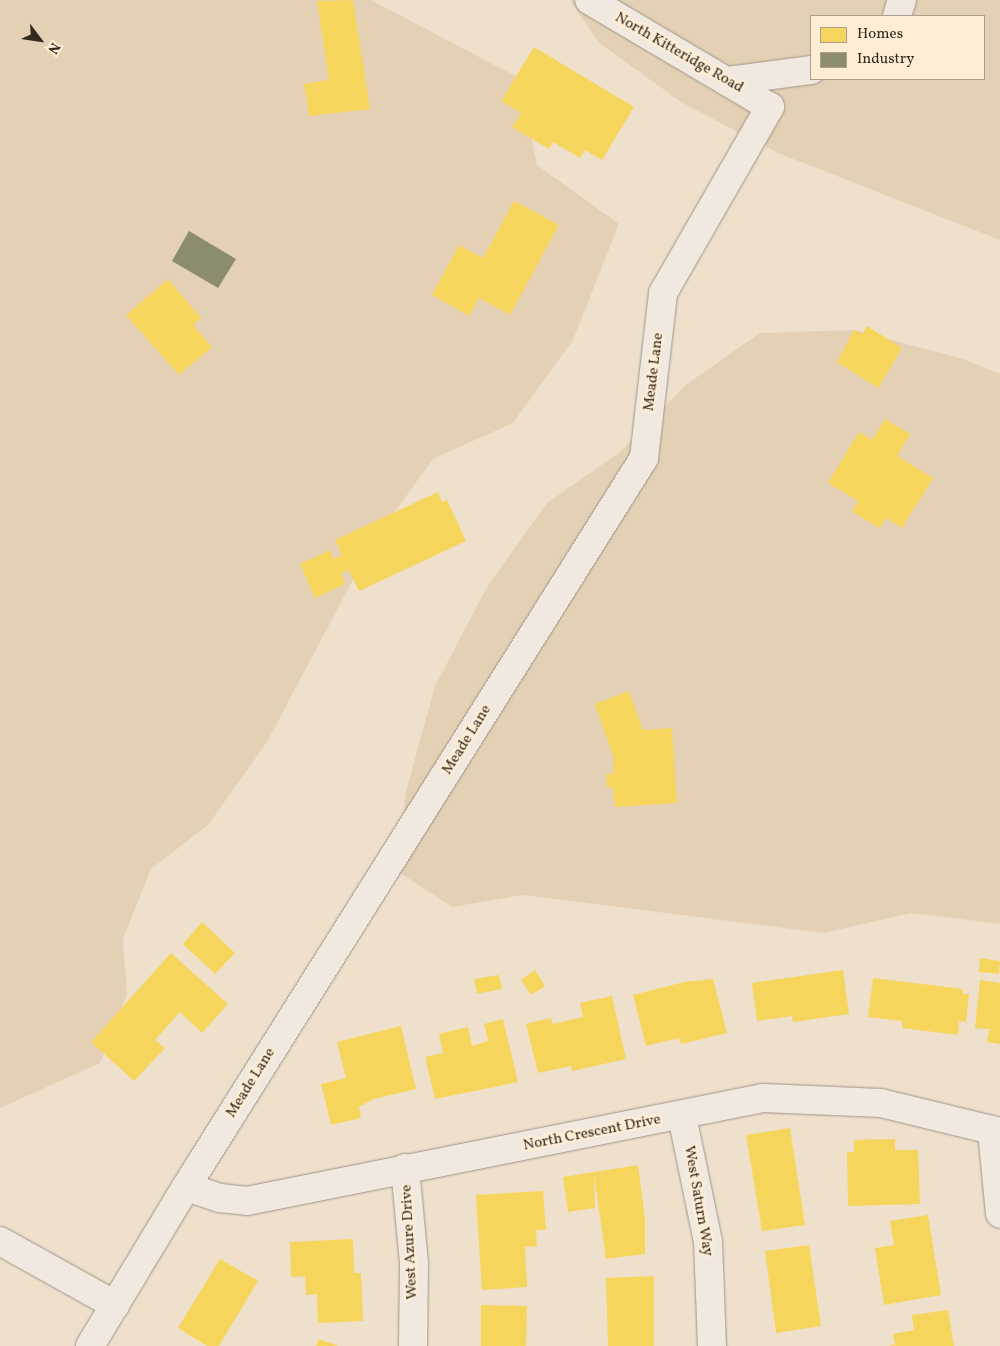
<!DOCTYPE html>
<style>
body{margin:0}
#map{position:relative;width:1000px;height:1346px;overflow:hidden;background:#efe0cc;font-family:Vollkorn,serif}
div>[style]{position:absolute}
.green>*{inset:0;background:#e4d1b5}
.homes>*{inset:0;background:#f6d55c}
.industry>*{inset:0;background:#8c8c6e}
.roads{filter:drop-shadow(0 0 1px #9e9588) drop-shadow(0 0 1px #9e9588)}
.minor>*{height:28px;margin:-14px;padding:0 14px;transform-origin:14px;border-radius:14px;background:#f1e9df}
span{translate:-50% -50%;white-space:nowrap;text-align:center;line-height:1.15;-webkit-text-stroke:5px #feedd5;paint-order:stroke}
.street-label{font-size:15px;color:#342a1f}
.legend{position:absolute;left:810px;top:15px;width:175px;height:65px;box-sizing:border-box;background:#feedd5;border:1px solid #ad9f8c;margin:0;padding:6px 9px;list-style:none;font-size:15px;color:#342a1f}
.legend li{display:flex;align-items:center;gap:10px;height:25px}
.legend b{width:25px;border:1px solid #ad9f8c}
.north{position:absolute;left:15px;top:15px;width:50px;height:50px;-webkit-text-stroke:4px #feedd5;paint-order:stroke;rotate:121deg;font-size:14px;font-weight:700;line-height:20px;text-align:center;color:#342a1f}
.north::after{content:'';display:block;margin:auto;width:18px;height:22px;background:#342a1f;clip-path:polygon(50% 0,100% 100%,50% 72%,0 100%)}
</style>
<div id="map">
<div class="green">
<i style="clip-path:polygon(0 0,371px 0,519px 78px,537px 165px,619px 224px,573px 340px,513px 423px,433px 459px,373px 542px,267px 742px,208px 825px,151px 869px,123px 939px,127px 994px,100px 1063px,0 1108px)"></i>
<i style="clip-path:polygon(evenodd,570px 0,1000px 0,1000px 240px,778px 153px,681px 102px,599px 43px,570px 0,811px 16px,984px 16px,984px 79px,811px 79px,811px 16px)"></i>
<i style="clip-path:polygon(854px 330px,960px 358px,1000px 374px,1000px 924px,911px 913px,824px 933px,523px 895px,452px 907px,400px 873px,405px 795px,435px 686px,487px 587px,547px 503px,620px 452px,687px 384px,760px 333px)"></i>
</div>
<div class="homes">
<i style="clip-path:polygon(353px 0,370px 109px,309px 116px,304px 84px,329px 80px,317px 1px)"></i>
<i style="clip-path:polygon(534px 47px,634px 107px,602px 160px,585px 150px,580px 158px,553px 142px,549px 149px,512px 127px,521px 113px,501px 101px)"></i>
<i style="clip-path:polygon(514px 201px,559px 225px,510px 315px,479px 298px,469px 316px,432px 295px,459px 245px,483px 258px)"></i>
<i style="clip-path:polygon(168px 279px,201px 318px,193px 325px,212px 347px,179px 375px,126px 315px)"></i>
<i style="clip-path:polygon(867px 326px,902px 348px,878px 388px,837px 362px,854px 330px,862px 334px)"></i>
<i style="clip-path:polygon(885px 419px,910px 434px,897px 456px,933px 478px,902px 528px,886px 518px,880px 528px,852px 512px,858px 501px,828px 483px,859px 432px,872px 440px)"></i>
<i style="clip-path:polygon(438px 492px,442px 502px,447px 500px,466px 541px,359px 591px,349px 570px,341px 574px,345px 584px,315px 598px,300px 564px,330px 550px,334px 559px,342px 555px,335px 540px)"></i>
<i style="clip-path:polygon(629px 691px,643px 730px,672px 728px,677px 803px,615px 807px,613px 787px,607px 788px,606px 774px,613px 774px,614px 759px,595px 704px)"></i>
<i style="clip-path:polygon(202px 922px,235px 953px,215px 974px,183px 944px)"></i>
<i style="clip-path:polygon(171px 953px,228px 1004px,202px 1033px,180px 1012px,155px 1040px,165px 1048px,134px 1081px,91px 1042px)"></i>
<i style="clip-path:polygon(980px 958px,1000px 961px,999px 974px,979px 972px)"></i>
<i style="clip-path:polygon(535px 970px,545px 986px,531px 995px,521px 980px)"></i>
<i style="clip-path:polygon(843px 970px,849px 1014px,793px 1022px,792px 1016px,757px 1021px,752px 983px)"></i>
<i style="clip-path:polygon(499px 975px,502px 989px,477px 994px,474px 979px)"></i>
<i style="clip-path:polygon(873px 978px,963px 989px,963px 994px,969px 994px,966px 1022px,959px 1021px,958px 1035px,902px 1028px,902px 1021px,868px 1017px)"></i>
<i style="clip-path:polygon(713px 979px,727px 1033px,681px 1044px,679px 1038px,646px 1046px,633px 995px,684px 982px)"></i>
<i style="clip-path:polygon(980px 980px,1000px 983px,1000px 1044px,987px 1042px,989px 1029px,975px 1028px)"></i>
<i style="clip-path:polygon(612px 996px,626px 1059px,572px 1071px,571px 1066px,538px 1073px,526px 1024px,551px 1018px,553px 1024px,583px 1017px,580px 1003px)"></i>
<i style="clip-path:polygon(503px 1019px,518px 1082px,435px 1099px,425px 1057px,443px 1053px,439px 1034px,468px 1027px,472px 1046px,488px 1041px,484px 1024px)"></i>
<i style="clip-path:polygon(401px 1026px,416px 1089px,374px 1099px,359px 1107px,361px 1118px,331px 1125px,321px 1084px,346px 1078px,337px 1042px)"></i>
<i style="clip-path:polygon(790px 1128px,805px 1225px,762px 1231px,746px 1135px)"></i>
<i style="clip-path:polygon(895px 1139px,895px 1150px,918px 1150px,920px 1204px,848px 1206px,847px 1152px,854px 1152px,854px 1140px)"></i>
<i style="clip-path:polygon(638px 1165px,645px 1218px,645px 1254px,606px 1259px,594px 1175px,595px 1208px,568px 1212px,563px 1177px)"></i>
<i style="clip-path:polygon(543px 1191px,546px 1230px,536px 1230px,537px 1246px,525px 1247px,527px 1287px,482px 1290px,476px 1195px)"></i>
<i style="clip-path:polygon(928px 1215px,941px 1295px,884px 1305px,875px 1248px,894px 1245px,890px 1221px)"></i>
<i style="clip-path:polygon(353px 1239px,354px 1273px,361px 1273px,363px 1321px,318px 1323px,317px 1294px,306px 1295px,305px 1276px,291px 1277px,290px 1242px)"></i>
<i style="clip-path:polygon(809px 1245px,821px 1326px,776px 1333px,765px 1251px)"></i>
<i style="clip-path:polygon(220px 1259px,258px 1281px,219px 1346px,207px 1346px,178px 1328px)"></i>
<i style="clip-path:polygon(654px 1276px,654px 1346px,608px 1346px,606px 1278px)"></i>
<i style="clip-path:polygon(481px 1305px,527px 1306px,526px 1346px,481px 1346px)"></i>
<i style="clip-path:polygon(948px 1310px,954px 1346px,888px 1346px,895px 1344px,893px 1334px,914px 1330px,912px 1315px)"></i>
<i style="clip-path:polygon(319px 1339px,338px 1346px,316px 1346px)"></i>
</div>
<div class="industry">
<i style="clip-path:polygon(189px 231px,236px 259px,218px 288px,172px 261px)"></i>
</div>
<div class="roads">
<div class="minor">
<i style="left:897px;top:16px;width:17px;rotate:-73deg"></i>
<i style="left:727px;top:81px;width:85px;rotate:-7.5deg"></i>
<i style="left:682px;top:1116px;width:129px;rotate:78.3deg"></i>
<i style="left:708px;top:1242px;width:104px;rotate:87.8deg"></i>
<i style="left:992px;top:1131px;width:83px;rotate:84.5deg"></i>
<i style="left:405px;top:1168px;width:96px;rotate:84.6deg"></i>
<i style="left:414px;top:1264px;width:82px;rotate:90.7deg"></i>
<i style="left:186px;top:1187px;width:36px;rotate:18deg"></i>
<i style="left:220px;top:1198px;width:27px;rotate:6deg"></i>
<i style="left:247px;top:1201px;width:526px;rotate:-11.29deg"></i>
<i style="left:763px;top:1098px;width:118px;rotate:2.4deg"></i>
<i style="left:881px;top:1103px;width:122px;rotate:13.7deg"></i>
<i style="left:0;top:1241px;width:132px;rotate:29.1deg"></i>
<i style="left:90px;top:1346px;width:186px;rotate:-58.9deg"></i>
<i style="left:186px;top:1187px;width:861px;rotate:-57.86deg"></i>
<i style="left:644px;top:458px;width:166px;rotate:-83.4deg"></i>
<i style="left:663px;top:293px;width:215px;rotate:-60.1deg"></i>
<i style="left:770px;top:107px;width:210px;rotate:-149.4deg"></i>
</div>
</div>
<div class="street-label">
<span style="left:679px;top:53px;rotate:30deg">North Kitteridge Road</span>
<span style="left:654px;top:372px;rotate:-83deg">Meade Lane</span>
<span style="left:467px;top:740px;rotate:-58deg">Meade Lane</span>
<span style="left:251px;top:1083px;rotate:-58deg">Meade Lane</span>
<span style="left:592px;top:1133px;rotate:-11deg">North Crescent Drive</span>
<span style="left:698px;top:1201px;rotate:80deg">West Saturn Way</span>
<span style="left:410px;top:1242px;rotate:-93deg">West Azure Drive</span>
</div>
<ul class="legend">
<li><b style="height:14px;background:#f6d55c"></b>Homes</li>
<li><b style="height:14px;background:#8c8c6e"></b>Industry</li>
</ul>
<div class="north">N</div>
</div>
